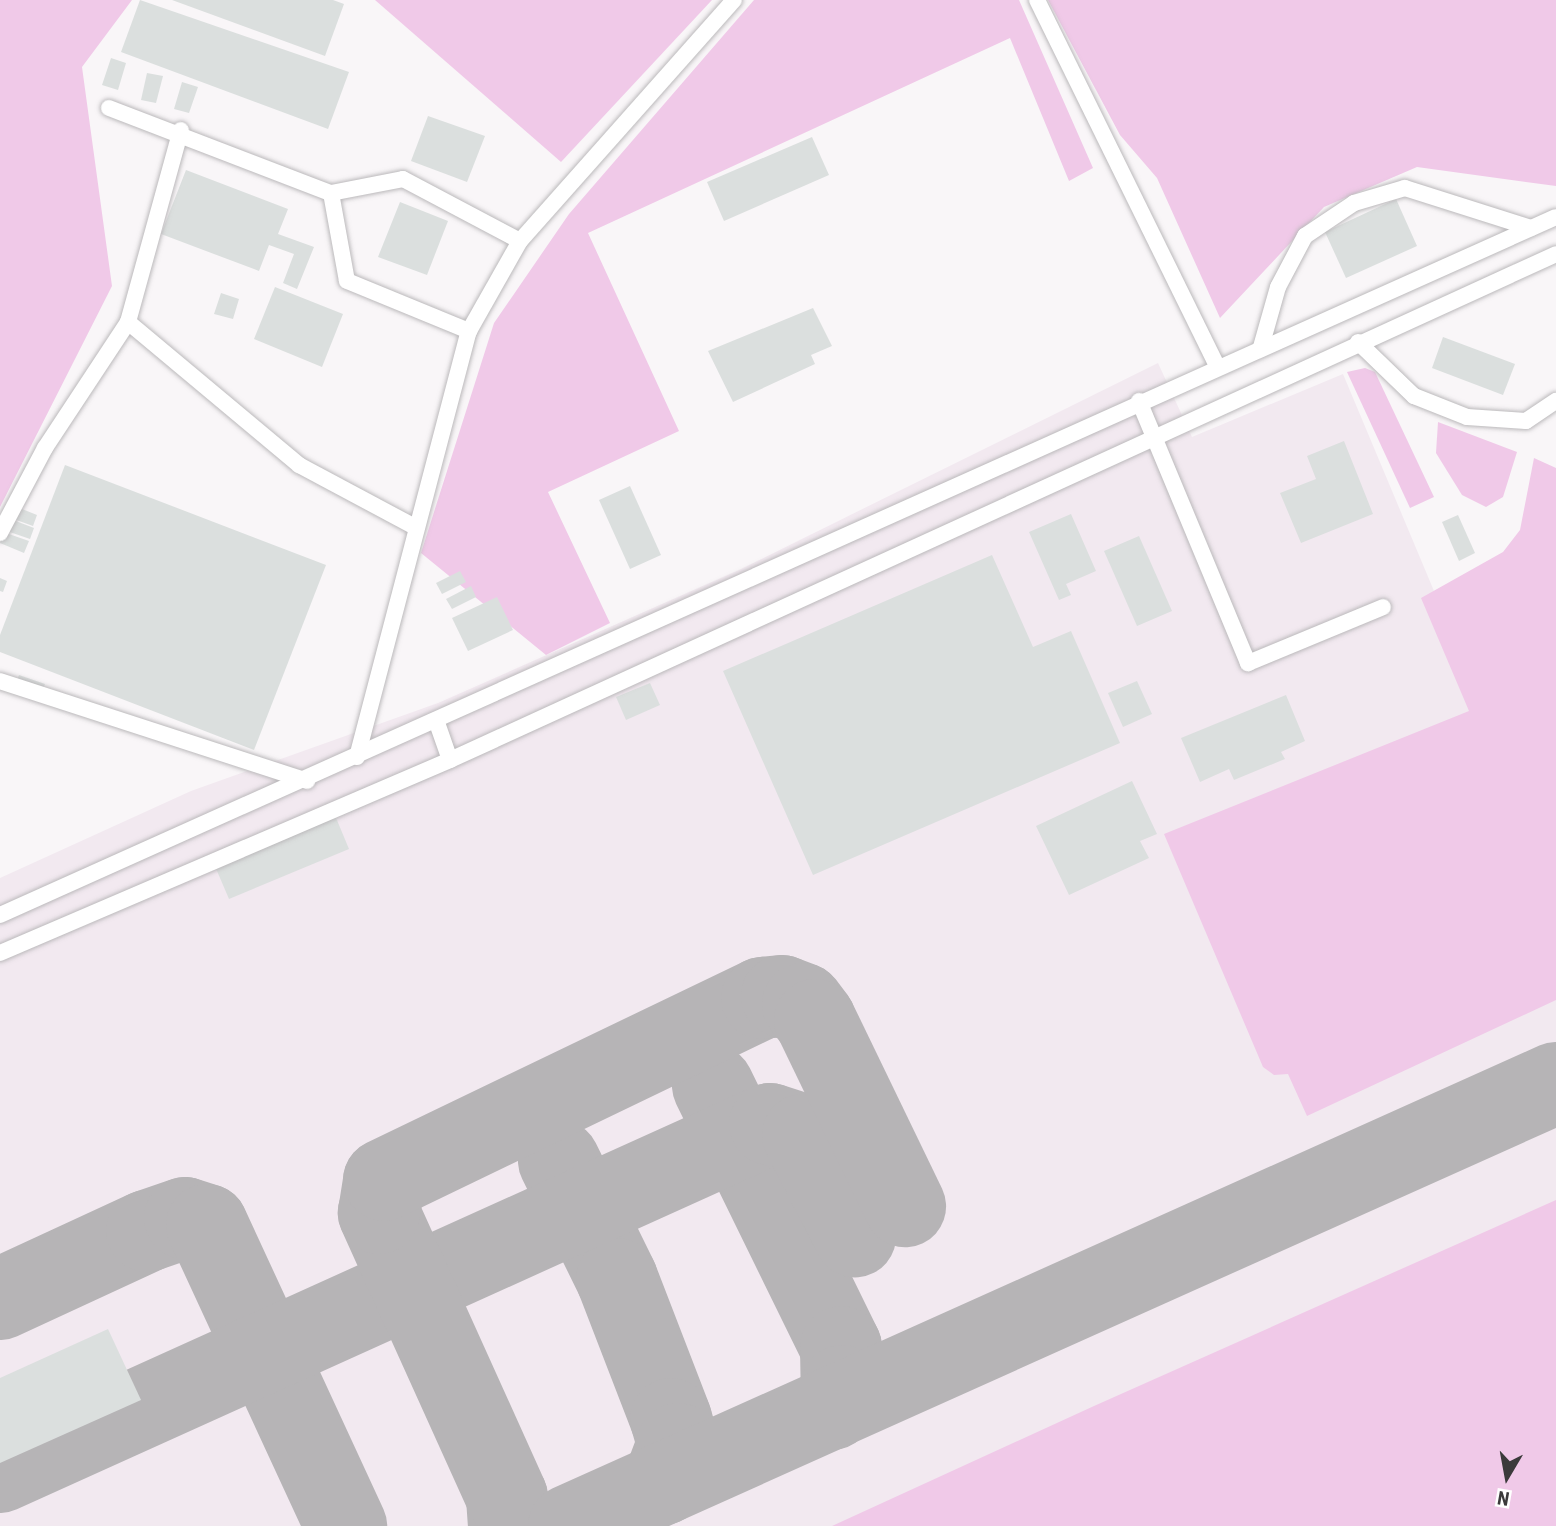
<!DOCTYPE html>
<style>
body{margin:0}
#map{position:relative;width:1556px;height:1526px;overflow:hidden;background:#f9f6f8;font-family:"Roboto Condensed",sans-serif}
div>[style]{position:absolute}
.built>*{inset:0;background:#f2e9f0}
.green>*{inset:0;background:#f0c9e8}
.taxiway>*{height:82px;margin:-41px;padding:0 41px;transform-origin:41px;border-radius:41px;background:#b6b4b6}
.building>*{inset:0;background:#dbdfde}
.roads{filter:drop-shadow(0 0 2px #bbb9bb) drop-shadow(0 0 2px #bbb9bb)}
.lane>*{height:16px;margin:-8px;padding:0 8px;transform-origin:8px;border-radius:8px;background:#fff}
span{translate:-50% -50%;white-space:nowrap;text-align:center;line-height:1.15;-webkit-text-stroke:5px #fff;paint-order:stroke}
.north{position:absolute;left:1472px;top:1442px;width:70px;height:70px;-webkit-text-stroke:5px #fff;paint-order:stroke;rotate:190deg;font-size:19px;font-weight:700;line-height:28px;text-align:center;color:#3b3a3b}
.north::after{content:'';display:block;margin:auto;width:24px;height:32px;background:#3b3a3b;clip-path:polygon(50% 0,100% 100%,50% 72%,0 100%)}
</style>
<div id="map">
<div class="built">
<i style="clip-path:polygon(1158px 363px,1192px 437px,1343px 374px,1525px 808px,1556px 795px,1556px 1526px,0 1526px,0 878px,191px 791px,438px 703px,739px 570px)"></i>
</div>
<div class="green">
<i style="clip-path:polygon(0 0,132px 0,82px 67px,112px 286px,0 507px)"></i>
<i style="clip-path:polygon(375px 0,712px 0,561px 162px)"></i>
<i style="clip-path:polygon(754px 0,1019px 0,1093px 168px,1069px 181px,1010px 38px,588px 233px,679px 431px,548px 492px,610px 623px,546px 655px,421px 553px,494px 323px,569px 214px)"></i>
<i style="clip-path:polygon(1048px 0,1556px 0,1556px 186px,1417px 167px,1324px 207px,1220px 318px,1157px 178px,1120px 135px)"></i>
<i style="clip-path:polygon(1365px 368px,1375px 372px,1434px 497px,1410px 508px,1347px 372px)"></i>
<i style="clip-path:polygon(1438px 422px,1517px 452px,1503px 497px,1486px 507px,1462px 495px,1436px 453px)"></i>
<i style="clip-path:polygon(1534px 458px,1556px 468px,1556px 1000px,1307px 1116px,1288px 1074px,1274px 1075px,1263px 1067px,1164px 834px,1469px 711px,1421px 598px,1503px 552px,1520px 530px)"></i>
<i style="clip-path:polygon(1556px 1200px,1556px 1526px,832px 1526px,1094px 1406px)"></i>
</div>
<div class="taxiway">
<i style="left:713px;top:1086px;width:291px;rotate:63.9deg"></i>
<i style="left:841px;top:1347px;width:39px;rotate:89deg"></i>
<i style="left:842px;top:1386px;width:25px;rotate:113deg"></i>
<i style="left:559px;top:1161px;width:131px;rotate:63.8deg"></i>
<i style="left:617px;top:1279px;width:150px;rotate:68.9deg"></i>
<i style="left:671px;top:1419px;width:26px;rotate:74deg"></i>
<i style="left:678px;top:1444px;width:43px;rotate:110.6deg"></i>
<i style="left:0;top:1299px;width:162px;rotate:-24.8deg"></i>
<i style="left:147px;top:1231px;width:40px;rotate:-18.9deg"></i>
<i style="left:185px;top:1218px;width:23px;rotate:18deg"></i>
<i style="left:207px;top:1225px;width:332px;rotate:65.2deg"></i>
<i style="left:0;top:1472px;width:845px;rotate:-24.32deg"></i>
<i style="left:770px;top:1124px;width:35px;rotate:18deg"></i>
<i style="left:803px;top:1135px;width:114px;rotate:62.8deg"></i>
<i style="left:509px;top:1526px;width:29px;rotate:-94deg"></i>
<i style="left:507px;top:1497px;width:312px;rotate:-114.3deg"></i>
<i style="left:379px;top:1213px;width:33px;rotate:-81deg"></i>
<i style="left:384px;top:1180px;width:420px;rotate:-25.7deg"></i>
<i style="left:762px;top:998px;width:20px;rotate:-6deg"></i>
<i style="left:782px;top:996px;width:22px;rotate:21deg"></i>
<i style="left:803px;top:1004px;width:20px;rotate:53deg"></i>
<i style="left:815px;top:1020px;width:207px;rotate:64.2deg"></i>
<i style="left:569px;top:1526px;width:1082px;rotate:-24.17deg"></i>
</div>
<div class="building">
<i style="clip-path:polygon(140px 0,349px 72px,328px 129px,121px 52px)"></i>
<i style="clip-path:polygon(172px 0,333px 0,344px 4px,325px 56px)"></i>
<i style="clip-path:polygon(111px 58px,126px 63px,118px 90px,102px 85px)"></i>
<i style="clip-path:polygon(147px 73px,163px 76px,156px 103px,141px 100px)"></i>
<i style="clip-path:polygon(182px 82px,198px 87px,189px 113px,174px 109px)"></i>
<i style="clip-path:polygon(428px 116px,485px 136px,467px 182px,411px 161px)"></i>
<i style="clip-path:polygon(812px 137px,829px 175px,724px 221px,707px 182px)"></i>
<i style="clip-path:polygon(186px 170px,288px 209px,278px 234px,314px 247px,297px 289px,283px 283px,294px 254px,269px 245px,259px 271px,161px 234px)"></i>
<i style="clip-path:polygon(1396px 199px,1417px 246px,1346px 278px,1325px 232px)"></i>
<i style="clip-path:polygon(400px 202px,448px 221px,427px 275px,378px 257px)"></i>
<i style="clip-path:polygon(275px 287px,343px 314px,322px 367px,254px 339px)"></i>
<i style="clip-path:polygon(221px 293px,239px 299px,233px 319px,214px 314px)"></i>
<i style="clip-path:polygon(813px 308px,832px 346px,811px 355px,815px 364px,733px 402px,708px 351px)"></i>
<i style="clip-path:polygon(1443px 337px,1515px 364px,1503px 395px,1432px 368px)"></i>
<i style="clip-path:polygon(1344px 441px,1373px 514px,1301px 543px,1280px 493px,1316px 479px,1307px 456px)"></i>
<i style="clip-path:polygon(65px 465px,326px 565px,254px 750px,0 652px,0 635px)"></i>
<i style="clip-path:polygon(630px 486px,661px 555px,630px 569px,599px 500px)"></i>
<i style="clip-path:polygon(12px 505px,37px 515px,33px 526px,8px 517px)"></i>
<i style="clip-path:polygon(1071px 514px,1096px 571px,1066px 584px,1071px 595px,1059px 600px,1029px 532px)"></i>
<i style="clip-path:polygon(1458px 515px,1475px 553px,1459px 561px,1442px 522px)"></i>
<i style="clip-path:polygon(8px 518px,34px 528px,30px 539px,4px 530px)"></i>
<i style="clip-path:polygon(3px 532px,29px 541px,24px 553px,0 543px)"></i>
<i style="clip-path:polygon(1139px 536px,1172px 611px,1137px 626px,1104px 551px)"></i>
<i style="clip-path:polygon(992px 555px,1033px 647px,1071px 631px,1120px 743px,813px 875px,723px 671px)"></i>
<i style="clip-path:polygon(460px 571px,466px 582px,442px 594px,436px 583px)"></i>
<i style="clip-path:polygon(0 578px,7px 581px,3px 592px,0 591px)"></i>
<i style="clip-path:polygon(471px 586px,476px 597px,452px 609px,446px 599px)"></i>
<i style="clip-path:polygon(497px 597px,513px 630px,468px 651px,452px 618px)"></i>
<i style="clip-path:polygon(19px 675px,45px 684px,40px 695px,15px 686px)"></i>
<i style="clip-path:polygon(1137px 681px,1152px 714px,1123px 727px,1108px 693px)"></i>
<i style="clip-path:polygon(650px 683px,660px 705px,626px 720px,616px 697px)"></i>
<i style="clip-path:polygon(1286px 695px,1305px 741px,1281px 752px,1285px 759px,1234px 780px,1229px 769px,1200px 782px,1181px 738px)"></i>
<i style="clip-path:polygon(1132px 781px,1157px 834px,1140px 841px,1149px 858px,1069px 895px,1036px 826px)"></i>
<i style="clip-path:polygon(334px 813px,349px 849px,229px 899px,214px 864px)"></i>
<i style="clip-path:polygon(108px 1329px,141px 1400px,0 1463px,0 1378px)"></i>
</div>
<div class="roads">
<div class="lane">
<i style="left:1037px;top:0;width:408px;rotate:63.8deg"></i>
<i style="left:109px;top:108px;width:238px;rotate:21deg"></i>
<i style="left:331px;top:193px;width:89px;rotate:79.7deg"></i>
<i style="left:347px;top:281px;width:132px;rotate:22.3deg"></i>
<i style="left:331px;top:193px;width:73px;rotate:-11deg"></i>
<i style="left:403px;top:179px;width:132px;rotate:27.9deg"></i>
<i style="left:128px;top:322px;width:223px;rotate:39.9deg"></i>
<i style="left:299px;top:465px;width:132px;rotate:28.1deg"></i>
<i style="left:1358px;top:342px;width:78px;rotate:44deg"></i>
<i style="left:1414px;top:396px;width:57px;rotate:21.6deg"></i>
<i style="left:1467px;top:417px;width:59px;rotate:3.9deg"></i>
<i style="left:1526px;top:421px;width:36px;rotate:-34deg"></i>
<i style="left:1261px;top:347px;width:62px;rotate:-74.2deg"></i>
<i style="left:1278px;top:287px;width:58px;rotate:-62.1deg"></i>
<i style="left:1305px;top:236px;width:59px;rotate:-34deg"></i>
<i style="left:1354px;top:203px;width:53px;rotate:-16.4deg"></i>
<i style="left:1405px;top:188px;width:132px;rotate:17.6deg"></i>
<i style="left:1139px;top:401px;width:284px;rotate:67.4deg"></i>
<i style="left:1248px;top:663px;width:146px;rotate:-22.5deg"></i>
<i style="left:0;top:533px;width:96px;rotate:-62.1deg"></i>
<i style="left:45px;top:448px;width:151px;rotate:-56.6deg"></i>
<i style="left:128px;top:322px;width:199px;rotate:-74.6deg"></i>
<i style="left:0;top:681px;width:323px;rotate:18deg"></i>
<i style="left:436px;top:720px;width:42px;rotate:70.7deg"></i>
<i style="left:357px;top:757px;width:440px;rotate:-75.3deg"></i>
<i style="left:469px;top:331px;width:103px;rotate:-60.5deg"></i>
<i style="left:520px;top:241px;width:322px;rotate:-48.4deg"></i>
<i style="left:0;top:915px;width:1705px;rotate:-24.16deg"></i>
<i style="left:0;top:953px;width:490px;rotate:-23.2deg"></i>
<i style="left:450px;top:760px;width:1216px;rotate:-24.58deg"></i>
</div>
</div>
<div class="north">N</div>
</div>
